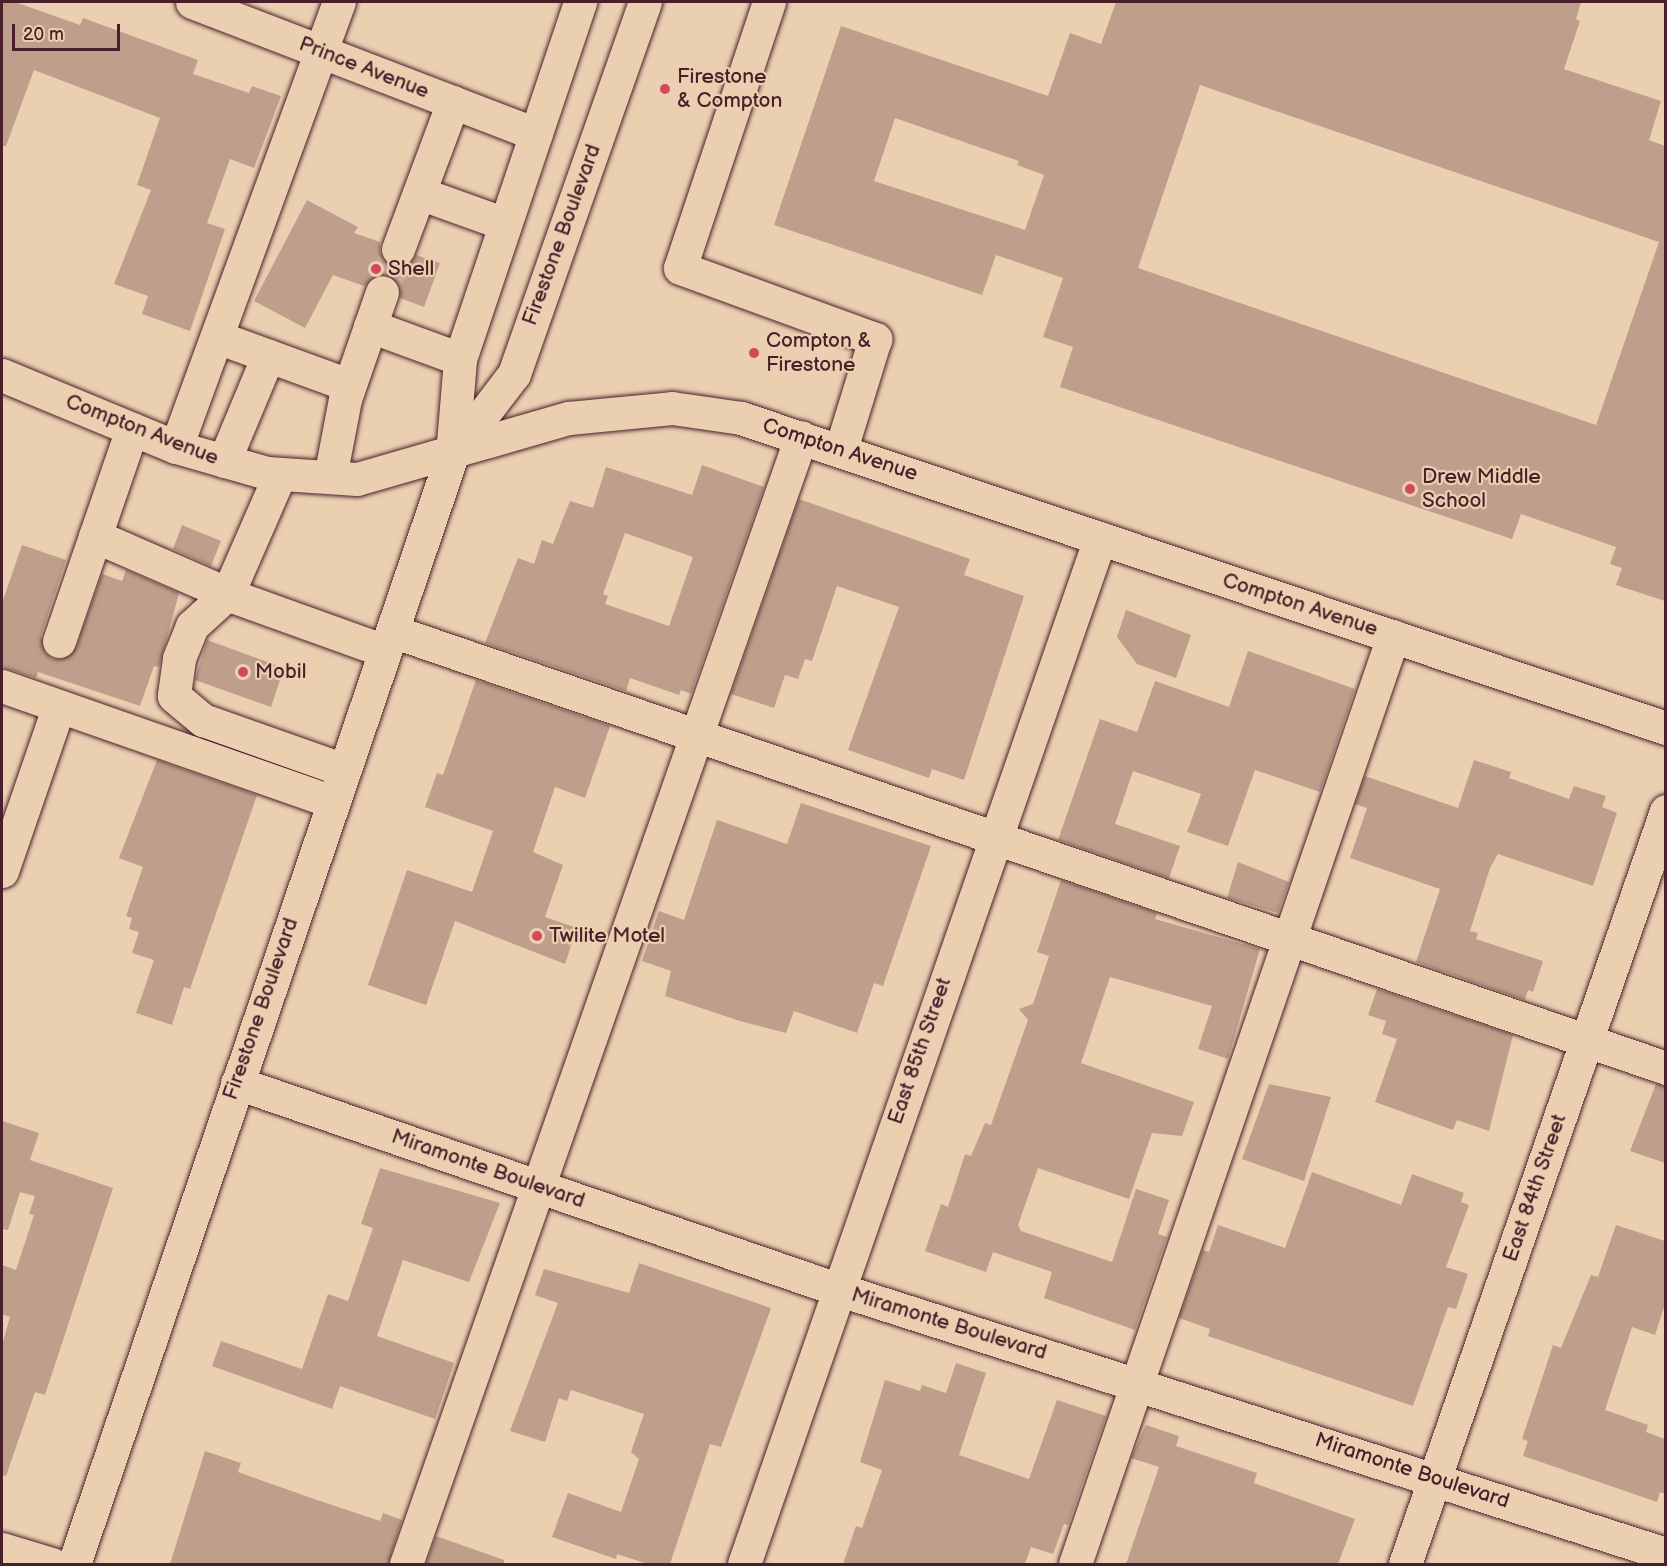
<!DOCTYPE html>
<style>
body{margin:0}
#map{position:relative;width:1667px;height:1566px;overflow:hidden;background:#ead0b1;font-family:"Balsamiq Sans",sans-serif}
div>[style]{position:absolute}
.building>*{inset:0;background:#bd9f8c}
.minor-tunnel>*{height:33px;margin-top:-16.5px;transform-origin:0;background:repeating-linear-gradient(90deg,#caad96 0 33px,transparent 0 49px)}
.roads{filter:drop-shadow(0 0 2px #4a1f2b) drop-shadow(0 0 2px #4a1f2b)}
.minor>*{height:33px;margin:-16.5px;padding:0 16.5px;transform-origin:16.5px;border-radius:16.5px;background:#ead0b1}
.major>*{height:33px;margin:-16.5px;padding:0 16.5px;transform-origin:16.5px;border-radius:16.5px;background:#ead0b1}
.dots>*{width:16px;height:16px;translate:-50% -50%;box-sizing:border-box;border:3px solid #ead0b1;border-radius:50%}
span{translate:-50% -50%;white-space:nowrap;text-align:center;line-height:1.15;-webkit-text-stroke:4.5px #ead0b1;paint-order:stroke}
.street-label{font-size:21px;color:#4a1f2b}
.poi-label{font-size:21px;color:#4a1f2b}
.left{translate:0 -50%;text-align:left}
.frame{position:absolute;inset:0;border:3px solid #4a1f2b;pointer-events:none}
.scale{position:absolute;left:12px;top:24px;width:108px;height:27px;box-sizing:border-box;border:3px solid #4a1f2b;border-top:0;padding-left:8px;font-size:18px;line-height:21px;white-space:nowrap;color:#4a1f2b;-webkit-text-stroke:4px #ead0b1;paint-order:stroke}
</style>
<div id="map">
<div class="building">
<i style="clip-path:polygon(2px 2px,15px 2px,80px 25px,83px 18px,198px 60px,193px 74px,249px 93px,252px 86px,281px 96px,254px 168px,230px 159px,207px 223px,225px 229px,190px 331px,142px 314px,148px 296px,114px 284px,151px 190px,137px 185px,160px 118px,34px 70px,6px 146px,2px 146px)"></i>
<i style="clip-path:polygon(evenodd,1116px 2px,1581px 2px,1576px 19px,1580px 21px,1564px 69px,1661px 101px,1649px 140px,1665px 146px,1665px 601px,1616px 585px,1622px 568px,1610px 564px,1616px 547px,1521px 514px,1512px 539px,1060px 387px,1073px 347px,1043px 337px,1063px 278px,996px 255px,982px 295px,774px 225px,841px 26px,1048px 96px,1070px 33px,1101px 44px,1116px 2px,1200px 85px,1659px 242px,1596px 425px,1138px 268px,1200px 85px,1116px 2px,895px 118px,1019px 161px,1017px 165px,1044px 175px,1025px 230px,874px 181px,895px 118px)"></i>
<i style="clip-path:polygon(307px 200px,358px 227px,354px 233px,380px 242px,380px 253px,391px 266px,409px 264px,416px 255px,440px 263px,424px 307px,400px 298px,396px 280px,379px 274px,364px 286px,333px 275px,305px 328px,254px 301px)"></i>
<i style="clip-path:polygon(evenodd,702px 465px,764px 487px,691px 694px,681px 690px,679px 695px,630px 678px,626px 691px,485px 643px,518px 558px,534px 564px,542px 540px,553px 544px,570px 501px,593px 508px,606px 467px,692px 495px,702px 465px,625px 533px,693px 557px,669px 626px,605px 604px,608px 596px,603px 594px,625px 533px)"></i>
<i style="clip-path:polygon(799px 499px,970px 559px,964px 575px,1024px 596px,964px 780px,932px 769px,929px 778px,848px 750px,899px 607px,837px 586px,812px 661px,805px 659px,798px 679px,785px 675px,774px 708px,731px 694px)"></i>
<i style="clip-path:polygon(182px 525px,221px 541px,211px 566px,173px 549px)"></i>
<i style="clip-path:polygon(22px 545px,66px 560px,41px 635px,45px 653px,53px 659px,63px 659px,76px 648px,102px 574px,122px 581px,126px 570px,179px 593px,159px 667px,154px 666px,140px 706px,38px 672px,36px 678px,2px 667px,2px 603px)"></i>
<i style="clip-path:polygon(1126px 610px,1191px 635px,1176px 678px,1137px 664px,1117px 637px)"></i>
<i style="clip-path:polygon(207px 640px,284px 668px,271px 707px,195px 680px)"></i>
<i style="clip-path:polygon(1248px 651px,1355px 689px,1320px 792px,1255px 770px,1228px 846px,1187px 832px,1201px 794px,1133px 771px,1115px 824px,1180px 846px,1169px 878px,1058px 840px,1100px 719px,1137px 732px,1155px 681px,1229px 707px)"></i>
<i style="clip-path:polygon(476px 680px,610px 726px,585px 798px,555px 787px,533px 852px,563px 865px,545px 917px,577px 928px,565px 964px,455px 921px,426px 1005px,368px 985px,407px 870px,472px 892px,493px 831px,425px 807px,437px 773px,443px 775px)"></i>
<i style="clip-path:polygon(157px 760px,257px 795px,190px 989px,184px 987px,172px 1025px,136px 1013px,154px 960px,132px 953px,139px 932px,129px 929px,132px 918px,126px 916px,143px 867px,119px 858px)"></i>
<i style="clip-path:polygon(1474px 760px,1511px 772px,1509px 778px,1569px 799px,1574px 786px,1606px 796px,1602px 807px,1617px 813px,1593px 886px,1498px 854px,1490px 868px,1470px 931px,1478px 933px,1476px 939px,1543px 961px,1533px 992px,1528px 990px,1525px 1000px,1416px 962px,1440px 889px,1350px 858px,1367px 808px,1355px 804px,1365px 776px,1458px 808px)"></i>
<i style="clip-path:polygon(801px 803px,931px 846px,883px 986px,874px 983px,857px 1033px,794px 1011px,786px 1033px,740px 1021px,665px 996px,671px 971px,642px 961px,659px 911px,684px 920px,717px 820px,787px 844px)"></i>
<i style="clip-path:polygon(1238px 862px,1289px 882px,1278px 913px,1227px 898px)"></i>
<i style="clip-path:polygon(1061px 880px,1157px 913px,1155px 919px,1260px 949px,1228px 1059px,1198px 1049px,1212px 1006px,1110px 977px,1081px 1063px,1194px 1102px,1182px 1136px,1152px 1133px,1129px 1199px,1038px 1168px,1018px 1225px,1021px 1231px,1112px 1262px,1136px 1189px,1169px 1200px,1158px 1234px,1167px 1237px,1135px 1330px,1044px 1298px,1052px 1272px,993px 1252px,986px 1272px,925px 1251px,941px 1204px,948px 1207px,965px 1154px,971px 1156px,985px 1123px,991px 1125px,1028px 1020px,1019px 1009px,1033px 1004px,1049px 956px,1037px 952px)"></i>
<i style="clip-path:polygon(1377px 989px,1513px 1035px,1489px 1131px,1457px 1120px,1453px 1130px,1375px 1102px,1397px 1039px,1382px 1034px,1386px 1021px,1368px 1015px)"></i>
<i style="clip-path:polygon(1269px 1084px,1331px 1097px,1304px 1181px,1242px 1159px)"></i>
<i style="clip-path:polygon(1656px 1084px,1665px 1086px,1665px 1163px,1630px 1151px)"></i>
<i style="clip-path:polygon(2px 1121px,39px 1133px,30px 1160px,113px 1188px,45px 1395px,35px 1392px,6px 1476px,2px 1475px,2px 1345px,10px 1317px,2px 1314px,2px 1265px,16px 1270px,34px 1215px,29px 1214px,35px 1196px,20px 1192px,8px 1230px,2px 1229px)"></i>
<i style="clip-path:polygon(380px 1168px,500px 1203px,469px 1282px,403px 1260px,377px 1336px,454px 1363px,435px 1419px,340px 1386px,332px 1409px,212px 1366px,221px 1341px,302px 1369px,328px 1294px,348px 1301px,373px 1228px,361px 1224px)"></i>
<i style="clip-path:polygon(1312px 1172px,1401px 1205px,1412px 1174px,1464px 1193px,1461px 1202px,1469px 1205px,1446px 1267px,1468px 1274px,1456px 1309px,1448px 1307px,1413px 1406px,1208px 1336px,1210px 1329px,1179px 1318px,1203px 1250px,1209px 1252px,1218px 1225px,1285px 1248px)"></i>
<i style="clip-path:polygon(1616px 1225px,1665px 1241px,1665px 1304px,1655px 1335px,1632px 1327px,1605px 1410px,1648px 1425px,1646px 1432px,1665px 1439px,1665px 1494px,1660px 1492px,1657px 1502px,1523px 1456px,1528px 1441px,1522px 1439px,1553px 1345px,1561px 1348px,1591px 1275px,1598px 1277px)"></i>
<i style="clip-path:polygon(639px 1263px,771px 1308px,721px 1447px,710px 1444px,670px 1564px,648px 1564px,617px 1554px,616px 1559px,552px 1537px,568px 1493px,621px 1512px,639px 1459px,631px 1452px,644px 1414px,571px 1390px,567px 1401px,559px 1398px,545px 1442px,510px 1431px,558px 1303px,535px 1295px,544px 1269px,629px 1293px)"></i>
<i style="clip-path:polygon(956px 1363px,986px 1373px,959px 1455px,1029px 1479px,1057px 1400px,1106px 1416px,1068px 1525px,1064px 1524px,1053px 1554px,1031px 1547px,1025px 1564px,843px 1564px,856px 1526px,862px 1528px,882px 1470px,860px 1462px,885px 1380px,920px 1391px,922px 1385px,946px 1393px)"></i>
<i style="clip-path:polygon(1146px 1425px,1179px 1436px,1176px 1446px,1257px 1473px,1254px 1483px,1355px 1519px,1338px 1564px,1126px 1564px,1159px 1467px,1131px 1458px)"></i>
<i style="clip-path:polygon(205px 1451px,241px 1463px,238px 1472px,317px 1500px,380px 1521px,383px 1513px,402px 1520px,388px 1564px,170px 1564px)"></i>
<i style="clip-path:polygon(436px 1536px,504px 1560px,504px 1564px,426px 1564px)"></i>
</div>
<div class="minor-tunnel">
<i style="left:382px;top:292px;width:46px;rotate:-69.6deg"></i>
</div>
<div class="roads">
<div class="minor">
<i style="left:192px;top:2px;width:368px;rotate:21deg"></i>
<i style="left:769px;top:2px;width:280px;rotate:108.5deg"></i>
<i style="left:680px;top:268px;width:208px;rotate:20deg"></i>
<i style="left:875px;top:339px;width:115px;rotate:107.2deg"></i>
<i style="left:419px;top:193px;width:91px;rotate:19.8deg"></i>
<i style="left:398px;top:249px;width:157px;rotate:-69.5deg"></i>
<i style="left:370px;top:326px;width:96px;rotate:20.1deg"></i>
<i style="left:217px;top:337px;width:140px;rotate:20deg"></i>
<i style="left:176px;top:447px;width:474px;rotate:-69.9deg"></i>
<i style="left:224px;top:461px;width:114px;rotate:-67.3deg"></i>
<i style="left:280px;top:474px;width:130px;rotate:113.6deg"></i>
<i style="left:228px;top:593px;width:49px;rotate:137.5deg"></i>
<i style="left:192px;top:626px;width:35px;rotate:112deg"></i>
<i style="left:179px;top:659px;width:37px;rotate:98deg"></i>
<i style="left:174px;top:696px;width:38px;rotate:40deg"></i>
<i style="left:203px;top:720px;width:150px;rotate:19.5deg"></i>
<i style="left:330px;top:477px;width:79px;rotate:-79.1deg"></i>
<i style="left:345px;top:399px;width:113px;rotate:-70.9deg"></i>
<i style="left:95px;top:536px;width:153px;rotate:23.5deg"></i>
<i style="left:235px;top:597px;width:159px;rotate:19.8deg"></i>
<i style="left:392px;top:631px;width:1347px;rotate:18.93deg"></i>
<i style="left:59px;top:641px;width:224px;rotate:-71deg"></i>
<i style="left:2px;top:686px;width:351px;rotate:19.3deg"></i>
<i style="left:2px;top:871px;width:172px;rotate:-71deg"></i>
<i style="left:237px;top:1083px;width:634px;rotate:18.95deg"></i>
<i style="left:837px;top:1289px;width:870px;rotate:17.73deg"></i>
<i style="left:2px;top:1549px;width:52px;rotate:16.7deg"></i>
<i style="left:406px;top:1564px;width:1194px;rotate:-70.69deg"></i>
<i style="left:744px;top:1564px;width:1086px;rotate:-70.86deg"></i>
<i style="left:1075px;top:1564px;width:981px;rotate:-71.08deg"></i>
<i style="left:1405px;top:1564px;width:797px;rotate:-70.88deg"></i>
</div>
<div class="major">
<i style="left:2px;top:375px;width:188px;rotate:22.5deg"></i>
<i style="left:176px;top:447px;width:95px;rotate:15.9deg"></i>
<i style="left:267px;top:473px;width:90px;rotate:3.8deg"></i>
<i style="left:357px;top:479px;width:221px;rotate:-16.1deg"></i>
<i style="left:569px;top:418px;width:103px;rotate:-5.5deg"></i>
<i style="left:672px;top:408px;width:70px;rotate:8.2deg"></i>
<i style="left:741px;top:418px;width:976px;rotate:18.53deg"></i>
<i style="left:452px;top:455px;width:102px;rotate:-52.6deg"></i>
<i style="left:514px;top:374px;width:394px;rotate:-70.6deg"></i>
<i style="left:74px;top:1564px;width:1172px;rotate:-71.18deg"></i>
<i style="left:452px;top:455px;width:96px;rotate:-85.2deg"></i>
<i style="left:460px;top:359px;width:377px;rotate:-71.4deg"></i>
</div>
</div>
<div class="dots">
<i style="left:665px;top:89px;background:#d1495b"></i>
<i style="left:376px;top:269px;background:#d1495b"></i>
<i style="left:754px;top:353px;background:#d1495b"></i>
<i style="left:1410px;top:489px;background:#d1495b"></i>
<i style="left:243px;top:672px;background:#d1495b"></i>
<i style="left:537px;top:936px;background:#d1495b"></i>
</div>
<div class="street-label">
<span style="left:364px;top:68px;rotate:21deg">Prince Avenue</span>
<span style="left:562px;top:235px;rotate:-70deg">Firestone Boulevard</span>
<span style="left:142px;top:430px;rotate:21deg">Compton Avenue</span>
<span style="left:840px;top:450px;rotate:18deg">Compton Avenue</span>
<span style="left:1300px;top:605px;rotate:18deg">Compton Avenue</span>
<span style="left:261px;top:1009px;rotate:-71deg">Firestone Boulevard</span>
<span style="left:920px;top:1051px;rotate:-71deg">East 85th Street</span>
<span style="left:488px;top:1169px;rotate:19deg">Miramonte Boulevard</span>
<span style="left:1535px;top:1188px;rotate:-71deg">East 84th Street</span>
<span style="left:949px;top:1324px;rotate:17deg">Miramonte Boulevard</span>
<span style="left:1412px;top:1471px;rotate:18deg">Miramonte Boulevard</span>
</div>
<div class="poi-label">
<span class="left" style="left:677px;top:89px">Firestone<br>&amp; Compton</span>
<span class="left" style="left:388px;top:269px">Shell</span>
<span class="left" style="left:766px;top:353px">Compton &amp;<br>Firestone</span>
<span class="left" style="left:1422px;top:489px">Drew Middle<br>School</span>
<span class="left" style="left:255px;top:672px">Mobil</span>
<span class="left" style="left:549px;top:936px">Twilite Motel</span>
</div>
<div class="frame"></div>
<div class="scale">20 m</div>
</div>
